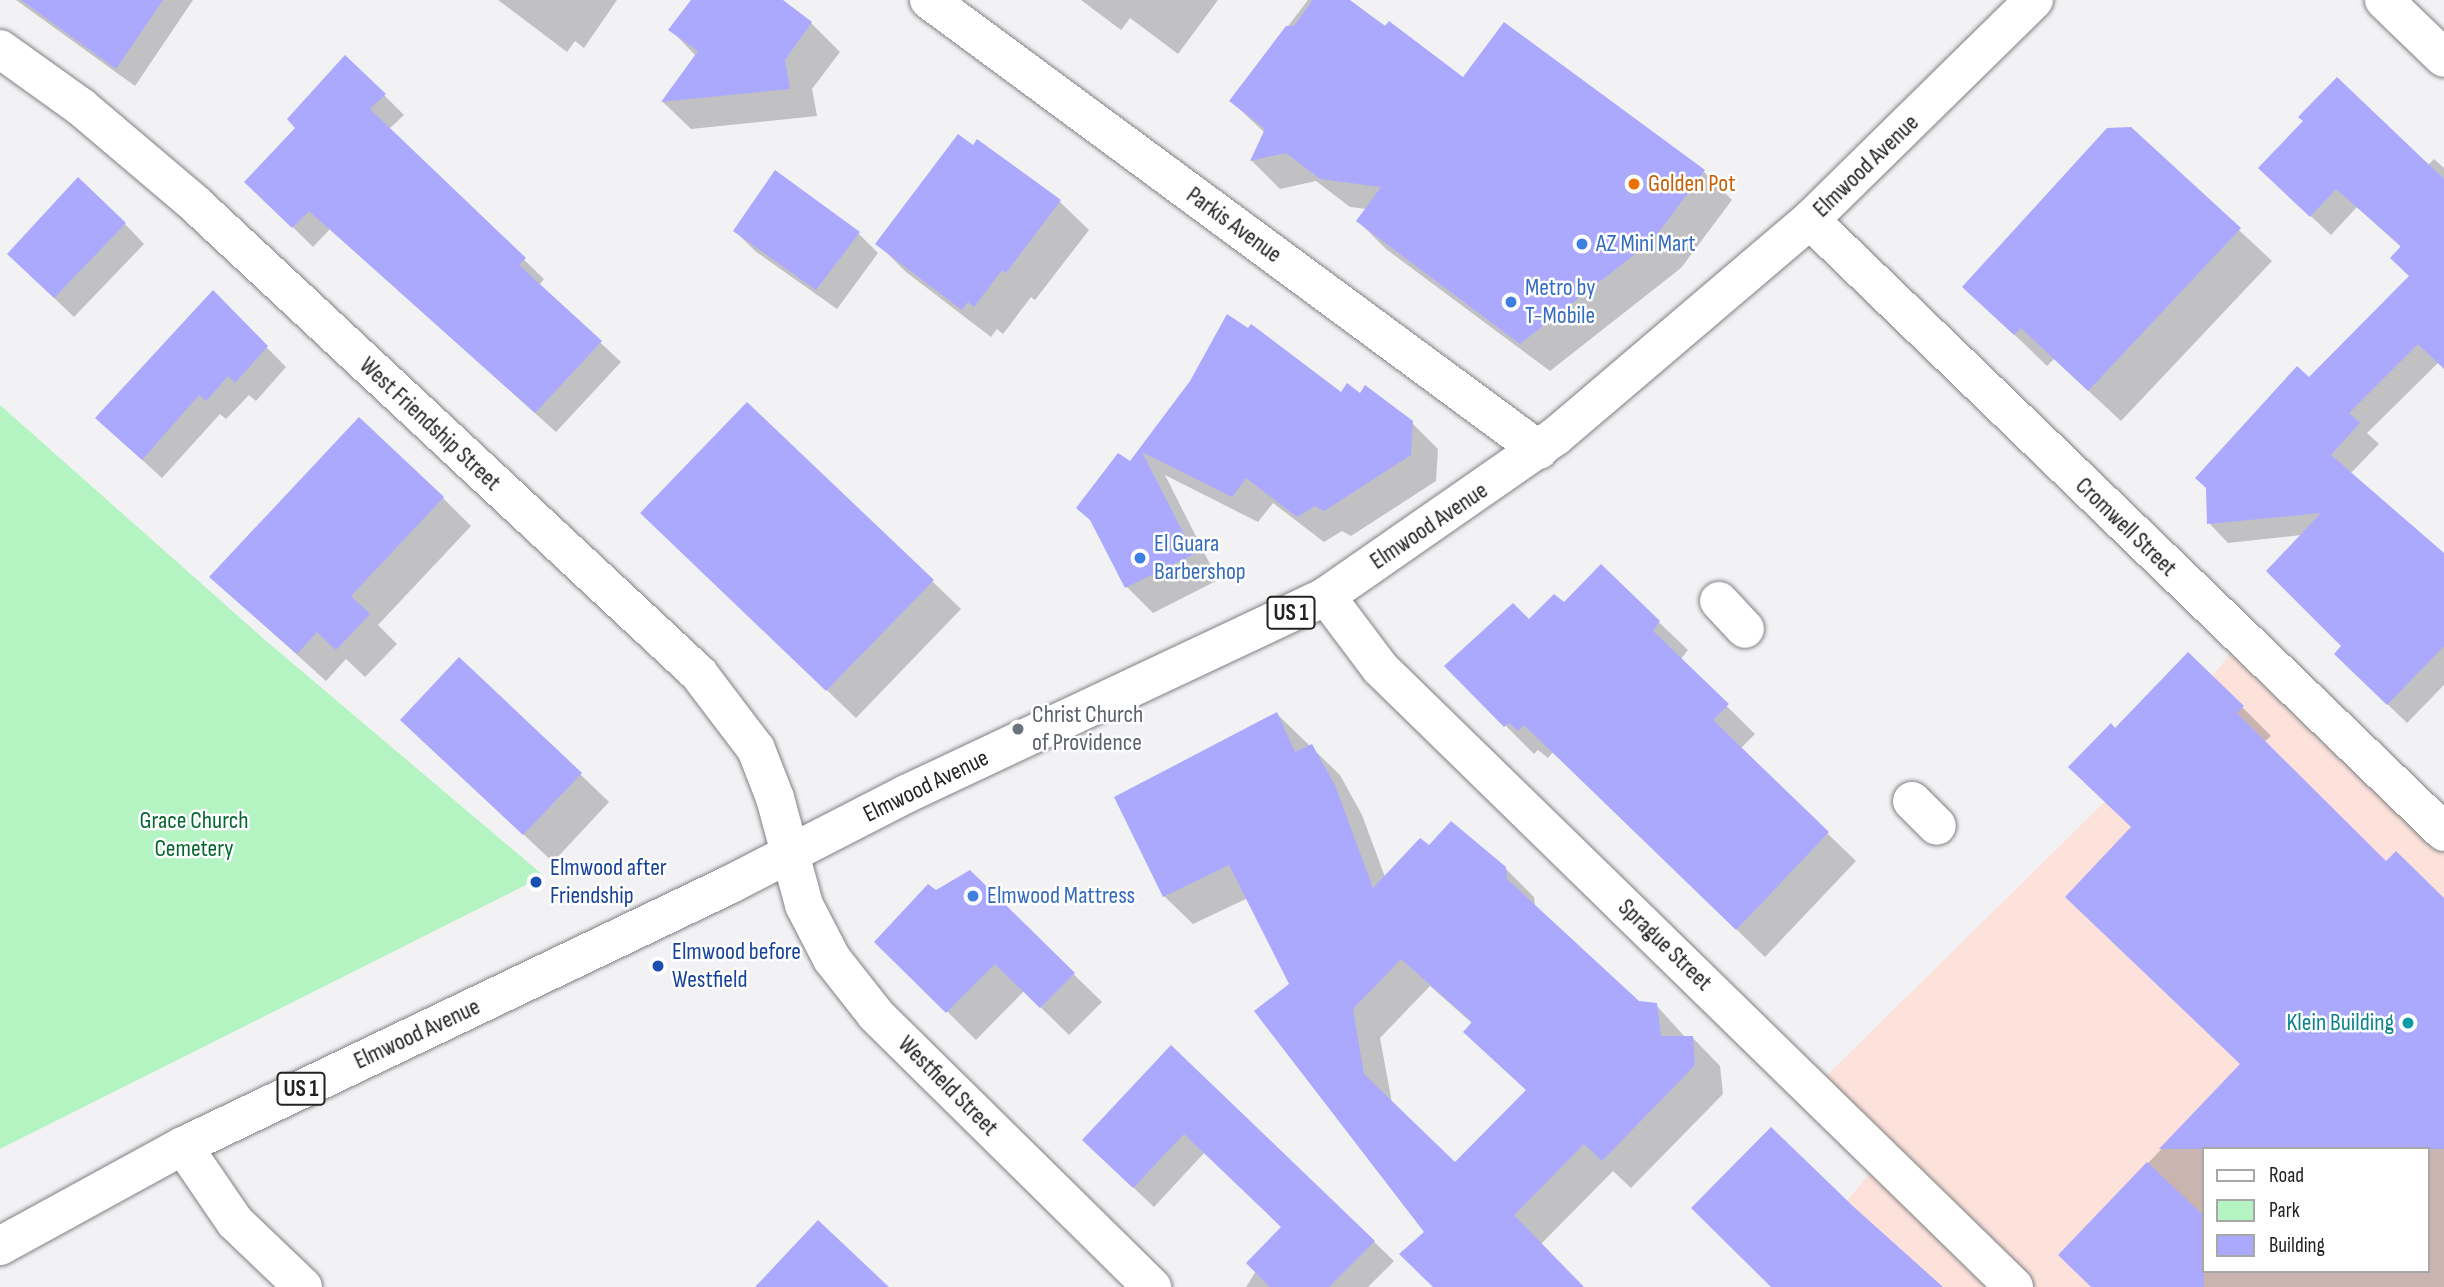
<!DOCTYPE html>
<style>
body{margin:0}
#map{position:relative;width:2444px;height:1287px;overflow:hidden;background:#f2f2f5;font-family:"Sofia Sans Condensed",sans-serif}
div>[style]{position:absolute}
.industrial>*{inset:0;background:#fce2db}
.green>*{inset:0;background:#b3f4c2}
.shadow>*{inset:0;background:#0003}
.building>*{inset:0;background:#aba9fe}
.roads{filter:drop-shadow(0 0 2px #818184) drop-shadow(0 0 2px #818184)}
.minor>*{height:38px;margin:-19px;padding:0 19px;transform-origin:19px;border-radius:19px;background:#fff}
.major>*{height:38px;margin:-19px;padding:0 19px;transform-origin:19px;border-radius:19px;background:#fff}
.dots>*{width:19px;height:19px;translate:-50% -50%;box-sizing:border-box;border:4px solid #fff;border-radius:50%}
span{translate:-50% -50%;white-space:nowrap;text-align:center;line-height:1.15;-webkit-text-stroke:5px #fff;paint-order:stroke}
.shield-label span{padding:2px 5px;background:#fff;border:2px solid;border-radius:5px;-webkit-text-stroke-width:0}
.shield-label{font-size:23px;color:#222223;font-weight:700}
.street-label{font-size:24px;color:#222223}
.food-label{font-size:24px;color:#c56008}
.left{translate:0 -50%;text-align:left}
.shop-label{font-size:24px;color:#366cbe}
.worship-label{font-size:24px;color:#5b616d}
.park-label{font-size:24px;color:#046730}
.transit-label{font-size:24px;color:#164399}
.culture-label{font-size:24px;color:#0d838f}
.right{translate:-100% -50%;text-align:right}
.legend{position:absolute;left:2202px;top:1147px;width:228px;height:126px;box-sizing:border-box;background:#fff;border:2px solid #a7a7a7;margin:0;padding:9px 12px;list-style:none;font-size:21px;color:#222223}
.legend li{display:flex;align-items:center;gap:14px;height:35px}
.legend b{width:35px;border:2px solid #a7a7a7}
</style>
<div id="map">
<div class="industrial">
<i style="clip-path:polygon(evenodd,2248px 630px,2444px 810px,2444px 1287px,1774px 1287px,1887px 1153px,1822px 1080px,2150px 757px,2248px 630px,2204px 1149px,2428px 1149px,2428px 1271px,2204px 1271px,2204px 1149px)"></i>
</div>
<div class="green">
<i style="clip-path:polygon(0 405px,265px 640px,544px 876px,0 1149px)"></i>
</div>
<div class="shadow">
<i style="clip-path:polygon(16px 0,193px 0,135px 86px)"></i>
<i style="clip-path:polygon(498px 0,617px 0,584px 48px,575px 41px,567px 52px)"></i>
<i style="clip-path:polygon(693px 0,779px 0,811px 23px,840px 52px,812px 89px,817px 116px,691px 129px,663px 102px,696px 56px,671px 30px)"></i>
<i style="clip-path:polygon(1081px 0,1218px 0,1178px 54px,1130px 18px,1121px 30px)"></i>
<i style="clip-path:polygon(1308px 0,1347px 0,1464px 79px,1505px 24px,1704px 172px,1732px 200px,1681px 268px,1550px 371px,1386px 249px,1358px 221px,1367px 209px,1350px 207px,1316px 181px,1280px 189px,1252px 161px,1265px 133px,1231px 101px)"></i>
<i style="clip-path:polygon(384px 95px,404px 115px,389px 129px,544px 279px,539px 285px,621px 362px,556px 432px,330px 229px,313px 247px,247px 182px)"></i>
<i style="clip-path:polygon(2131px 129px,2272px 261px,2121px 421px,2054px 359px,2047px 366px,1965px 287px)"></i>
<i style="clip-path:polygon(978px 142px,1060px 202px,1089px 230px,1035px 300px,1031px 297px,1003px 334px,997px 329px,991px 337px,906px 272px,878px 244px)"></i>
<i style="clip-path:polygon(2434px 159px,2444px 168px,2444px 367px,2439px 362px,2367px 433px,2379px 444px,2350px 474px,2444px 554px,2444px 685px,2407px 723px,2336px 654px,2343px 646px,2302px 535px,2228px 543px,2209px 523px,2309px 380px,2411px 276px,2402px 248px,2357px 207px,2331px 235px,2280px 187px,2427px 166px)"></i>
<i style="clip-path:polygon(125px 224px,144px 244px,74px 317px,29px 274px)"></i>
<i style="clip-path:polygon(735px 231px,859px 234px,878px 253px,837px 309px,755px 251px)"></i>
<i style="clip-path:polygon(213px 293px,286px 367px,256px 401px,249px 395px,226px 419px,220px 414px,162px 478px,117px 437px)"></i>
<i style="clip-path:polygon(1192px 382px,1341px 394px,1411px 422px,1438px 449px,1436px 481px,1351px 536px,1342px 531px,1324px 542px,1273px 503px,1258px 522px,1165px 475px,1218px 580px,1153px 613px,1127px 587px,1094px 524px,1078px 508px,1130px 464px)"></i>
<i style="clip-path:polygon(443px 498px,471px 526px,378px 625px,397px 644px,365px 677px,346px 659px,326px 681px,211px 577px)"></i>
<i style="clip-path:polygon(671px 541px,932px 581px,961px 609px,856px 718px)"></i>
<i style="clip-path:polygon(1601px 567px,1688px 650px,1680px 660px,1755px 734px,1740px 749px,1856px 861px,1765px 957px,1553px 752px,1548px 758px,1538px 750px,1534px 754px,1446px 666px,1564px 605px)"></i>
<i style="clip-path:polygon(evenodd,2242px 707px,2271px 736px,2264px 742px,2386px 864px,2444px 901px,2444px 1287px,2093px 1287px,2061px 1255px,2242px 1064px,2133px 827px,2115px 730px,2242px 707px,2204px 1149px,2428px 1149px,2428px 1271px,2204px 1271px,2204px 1149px)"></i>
<i style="clip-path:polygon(evenodd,1277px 714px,1340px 775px,1362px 815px,1385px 877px,1429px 848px,1505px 868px,1534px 897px,1535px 907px,1638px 1002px,1656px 1005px,1685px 1037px,1692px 1037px,1720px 1066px,1723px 1094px,1631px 1188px,1613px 1171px,1541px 1244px,1583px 1287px,1435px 1287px,1427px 1232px,1248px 898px,1193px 924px,1164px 896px,1277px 714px,1430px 986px,1473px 1024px,1527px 1091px,1455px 1164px,1392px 1103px,1380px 1038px,1430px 986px)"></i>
<i style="clip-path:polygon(431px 748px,580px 774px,609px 802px,553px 862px)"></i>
<i style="clip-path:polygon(970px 873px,1102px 1002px,1069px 1035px,1024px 991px,976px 1040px,877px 942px,936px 892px)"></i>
<i style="clip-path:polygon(1171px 1048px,1394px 1261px,1368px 1287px,1246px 1287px,1283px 1228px,1205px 1152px,1154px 1207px,1104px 1160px)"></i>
</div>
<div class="building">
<i style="clip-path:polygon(21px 0,163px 0,116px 69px)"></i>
<i style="clip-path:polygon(691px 0,783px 0,812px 22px,785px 60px,790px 89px,661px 102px,698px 51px,668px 30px)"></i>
<i style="clip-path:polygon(1313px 0,1350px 0,1385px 26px,1389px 21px,1463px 77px,1504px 22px,1705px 170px,1653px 240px,1520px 344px,1356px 221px,1381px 187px,1320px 179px,1286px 153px,1250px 161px,1265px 129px,1229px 101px,1286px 26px,1294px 26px)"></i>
<i style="clip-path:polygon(345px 55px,386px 94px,370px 109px,526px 258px,519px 265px,602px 341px,535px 413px,309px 211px,292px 228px,244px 182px,295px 128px,287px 119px)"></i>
<i style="clip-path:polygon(2337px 77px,2444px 179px,2444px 369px,2418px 344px,2349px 413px,2360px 423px,2331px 455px,2444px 553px,2444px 646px,2387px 705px,2334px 654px,2341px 646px,2266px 571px,2321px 513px,2207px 524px,2206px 488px,2195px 478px,2297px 366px,2309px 377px,2409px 276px,2390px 258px,2401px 246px,2336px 189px,2310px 217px,2258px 168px,2303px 121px,2298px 117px)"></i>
<i style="clip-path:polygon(2131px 127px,2241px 228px,2088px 391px,2021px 328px,2014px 335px,1962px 287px,2107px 128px)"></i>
<i style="clip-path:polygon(958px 134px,973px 145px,977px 139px,1061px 200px,1006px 273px,1002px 270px,974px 307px,968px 302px,962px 310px,875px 244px)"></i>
<i style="clip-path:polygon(775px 170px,860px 232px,816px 290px,733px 231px)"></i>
<i style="clip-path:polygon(78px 177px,126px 223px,54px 298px,7px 254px)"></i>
<i style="clip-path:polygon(213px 290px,268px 346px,235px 383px,228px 376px,206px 401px,199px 395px,142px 460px,95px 418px)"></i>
<i style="clip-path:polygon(1227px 314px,1248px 328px,1251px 324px,1341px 392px,1347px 383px,1360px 393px,1365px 385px,1413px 421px,1411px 455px,1324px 511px,1315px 506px,1297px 517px,1246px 478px,1232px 497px,1142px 452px,1194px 554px,1125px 588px,1090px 520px,1076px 508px,1118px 453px,1130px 461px,1190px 381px)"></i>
<i style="clip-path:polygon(747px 402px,934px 580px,826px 691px,640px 513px)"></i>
<i style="clip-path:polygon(359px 417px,444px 497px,351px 596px,370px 614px,336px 650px,317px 632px,297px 654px,209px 577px)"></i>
<i style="clip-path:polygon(1601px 564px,1660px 621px,1653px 631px,1729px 704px,1713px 720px,1829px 832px,1736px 930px,1524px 725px,1518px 731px,1509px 723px,1504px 727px,1444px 666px,1513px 603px,1529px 619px,1554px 594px,1564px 602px)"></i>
<i style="clip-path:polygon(2188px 652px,2244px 706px,2237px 713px,2386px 861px,2396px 851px,2444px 898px,2444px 1149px,2159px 1149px,2240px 1064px,2065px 897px,2131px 827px,2068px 767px,2111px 723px,2115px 728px)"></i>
<i style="clip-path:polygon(459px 657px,582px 773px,523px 835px,400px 720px)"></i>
<i style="clip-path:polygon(evenodd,1277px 712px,1295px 752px,1312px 744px,1335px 785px,1373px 888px,1420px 838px,1429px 845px,1451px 821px,1506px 867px,1507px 879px,1639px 1001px,1657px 1003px,1661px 1036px,1693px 1036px,1695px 1065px,1602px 1161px,1584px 1144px,1514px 1215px,1584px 1287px,1433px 1287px,1399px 1254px,1424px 1232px,1254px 1011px,1289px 984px,1229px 865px,1163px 897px,1114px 797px,1277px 712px,1401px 959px,1472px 1022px,1463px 1032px,1526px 1090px,1455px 1162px,1364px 1074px,1353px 1009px,1401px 959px)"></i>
<i style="clip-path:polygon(970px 870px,1075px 973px,1040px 1008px,995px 964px,946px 1013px,874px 942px,928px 884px,936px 890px)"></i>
<i style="clip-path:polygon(1171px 1045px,1375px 1241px,1329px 1287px,1270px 1287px,1246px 1263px,1281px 1227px,1184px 1134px,1133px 1188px,1082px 1140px)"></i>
<i style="clip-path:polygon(1771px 1127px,1855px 1208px,1943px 1287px,1771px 1287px,1691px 1208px)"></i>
<i style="clip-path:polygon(2147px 1162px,2204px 1216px,2204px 1287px,2091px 1287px,2058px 1255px)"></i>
<i style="clip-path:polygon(818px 1220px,889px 1287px,755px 1287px)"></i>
</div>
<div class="roads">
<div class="minor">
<i style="left:929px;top:0;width:758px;rotate:36.42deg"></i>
<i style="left:2384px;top:0;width:83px;rotate:44deg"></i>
<i style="left:0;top:49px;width:100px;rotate:35.6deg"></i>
<i style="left:81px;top:107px;width:145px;rotate:40.3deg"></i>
<i style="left:192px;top:201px;width:693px;rotate:43.01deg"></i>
<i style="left:699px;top:674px;width:94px;rotate:52.8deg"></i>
<i style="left:756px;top:749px;width:53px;rotate:68.8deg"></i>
<i style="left:775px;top:798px;width:111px;rotate:74.8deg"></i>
<i style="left:804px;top:905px;width:61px;rotate:62.6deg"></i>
<i style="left:832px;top:959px;width:71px;rotate:51.8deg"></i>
<i style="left:876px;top:1015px;width:388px;rotate:44.6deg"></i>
<i style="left:1810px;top:220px;width:881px;rotate:43.99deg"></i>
<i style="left:1326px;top:596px;width:90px;rotate:53.1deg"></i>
<i style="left:1380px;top:668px;width:886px;rotate:44.31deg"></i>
<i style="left:1719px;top:601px;width:38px;rotate:47deg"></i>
<i style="left:1912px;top:801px;width:35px;rotate:45deg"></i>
<i style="left:183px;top:1146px;width:92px;rotate:55.6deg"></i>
<i style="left:235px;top:1222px;width:94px;rotate:43.7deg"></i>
</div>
<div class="major">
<i style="left:0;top:1246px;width:209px;rotate:-28.7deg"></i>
<i style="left:183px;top:1146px;width:605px;rotate:-25.55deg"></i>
<i style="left:729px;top:885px;width:199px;rotate:-27.2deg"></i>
<i style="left:906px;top:794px;width:464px;rotate:-25.2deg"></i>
<i style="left:1326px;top:596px;width:279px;rotate:-34.8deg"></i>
<i style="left:1555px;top:437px;width:335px;rotate:-40.4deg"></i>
<i style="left:1810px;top:220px;width:314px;rotate:-44.5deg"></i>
</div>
</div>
<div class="dots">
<i style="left:1634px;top:184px;background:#e8710a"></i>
<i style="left:1582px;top:244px;background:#3f7fe0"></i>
<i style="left:1511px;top:302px;background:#3f7fe0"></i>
<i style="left:1140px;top:558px;background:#3f7fe0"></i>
<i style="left:1018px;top:729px;background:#6b7280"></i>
<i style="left:536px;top:882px;background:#1a4fb4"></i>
<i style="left:973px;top:896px;background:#3f7fe0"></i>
<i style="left:658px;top:966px;background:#1a4fb4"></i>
<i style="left:2408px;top:1023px;background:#0f9aa8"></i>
</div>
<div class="shield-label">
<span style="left:1291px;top:613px">US 1</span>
<span style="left:301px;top:1089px">US 1</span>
</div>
<div class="street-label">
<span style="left:1866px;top:166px;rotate:-44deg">Elmwood Avenue</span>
<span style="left:1234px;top:225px;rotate:36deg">Parkis Avenue</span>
<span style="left:430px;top:424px;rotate:43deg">West Friendship Street</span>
<span style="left:1429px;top:526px;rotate:-34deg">Elmwood Avenue</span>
<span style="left:2126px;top:527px;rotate:44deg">Cromwell Street</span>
<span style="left:926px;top:786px;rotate:-26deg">Elmwood Avenue</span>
<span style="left:1665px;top:945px;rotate:44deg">Sprague Street</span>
<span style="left:417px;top:1034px;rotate:-25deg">Elmwood Avenue</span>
<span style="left:948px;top:1086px;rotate:45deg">Westfield Street</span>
</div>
<div class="food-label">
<span class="left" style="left:1648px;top:184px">Golden Pot</span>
</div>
<div class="shop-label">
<span class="left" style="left:1596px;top:244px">AZ Mini Mart</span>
<span class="left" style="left:1525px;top:302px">Metro by<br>T-Mobile</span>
<span class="left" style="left:1154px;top:558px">El Guara<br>Barbershop</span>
<span class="left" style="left:987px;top:896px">Elmwood Mattress</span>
</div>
<div class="worship-label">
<span class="left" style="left:1032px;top:729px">Christ Church<br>of Providence</span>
</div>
<div class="park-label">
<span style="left:194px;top:835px">Grace Church<br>Cemetery</span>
</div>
<div class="transit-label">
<span class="left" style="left:550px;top:882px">Elmwood after<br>Friendship</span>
<span class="left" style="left:672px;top:966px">Elmwood before<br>Westfield</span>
</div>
<div class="culture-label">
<span class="right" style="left:2394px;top:1023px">Klein Building</span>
</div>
<ul class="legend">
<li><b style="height:9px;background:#fff"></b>Road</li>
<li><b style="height:19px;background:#b3f4c2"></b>Park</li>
<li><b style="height:19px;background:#aba9fe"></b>Building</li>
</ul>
</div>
